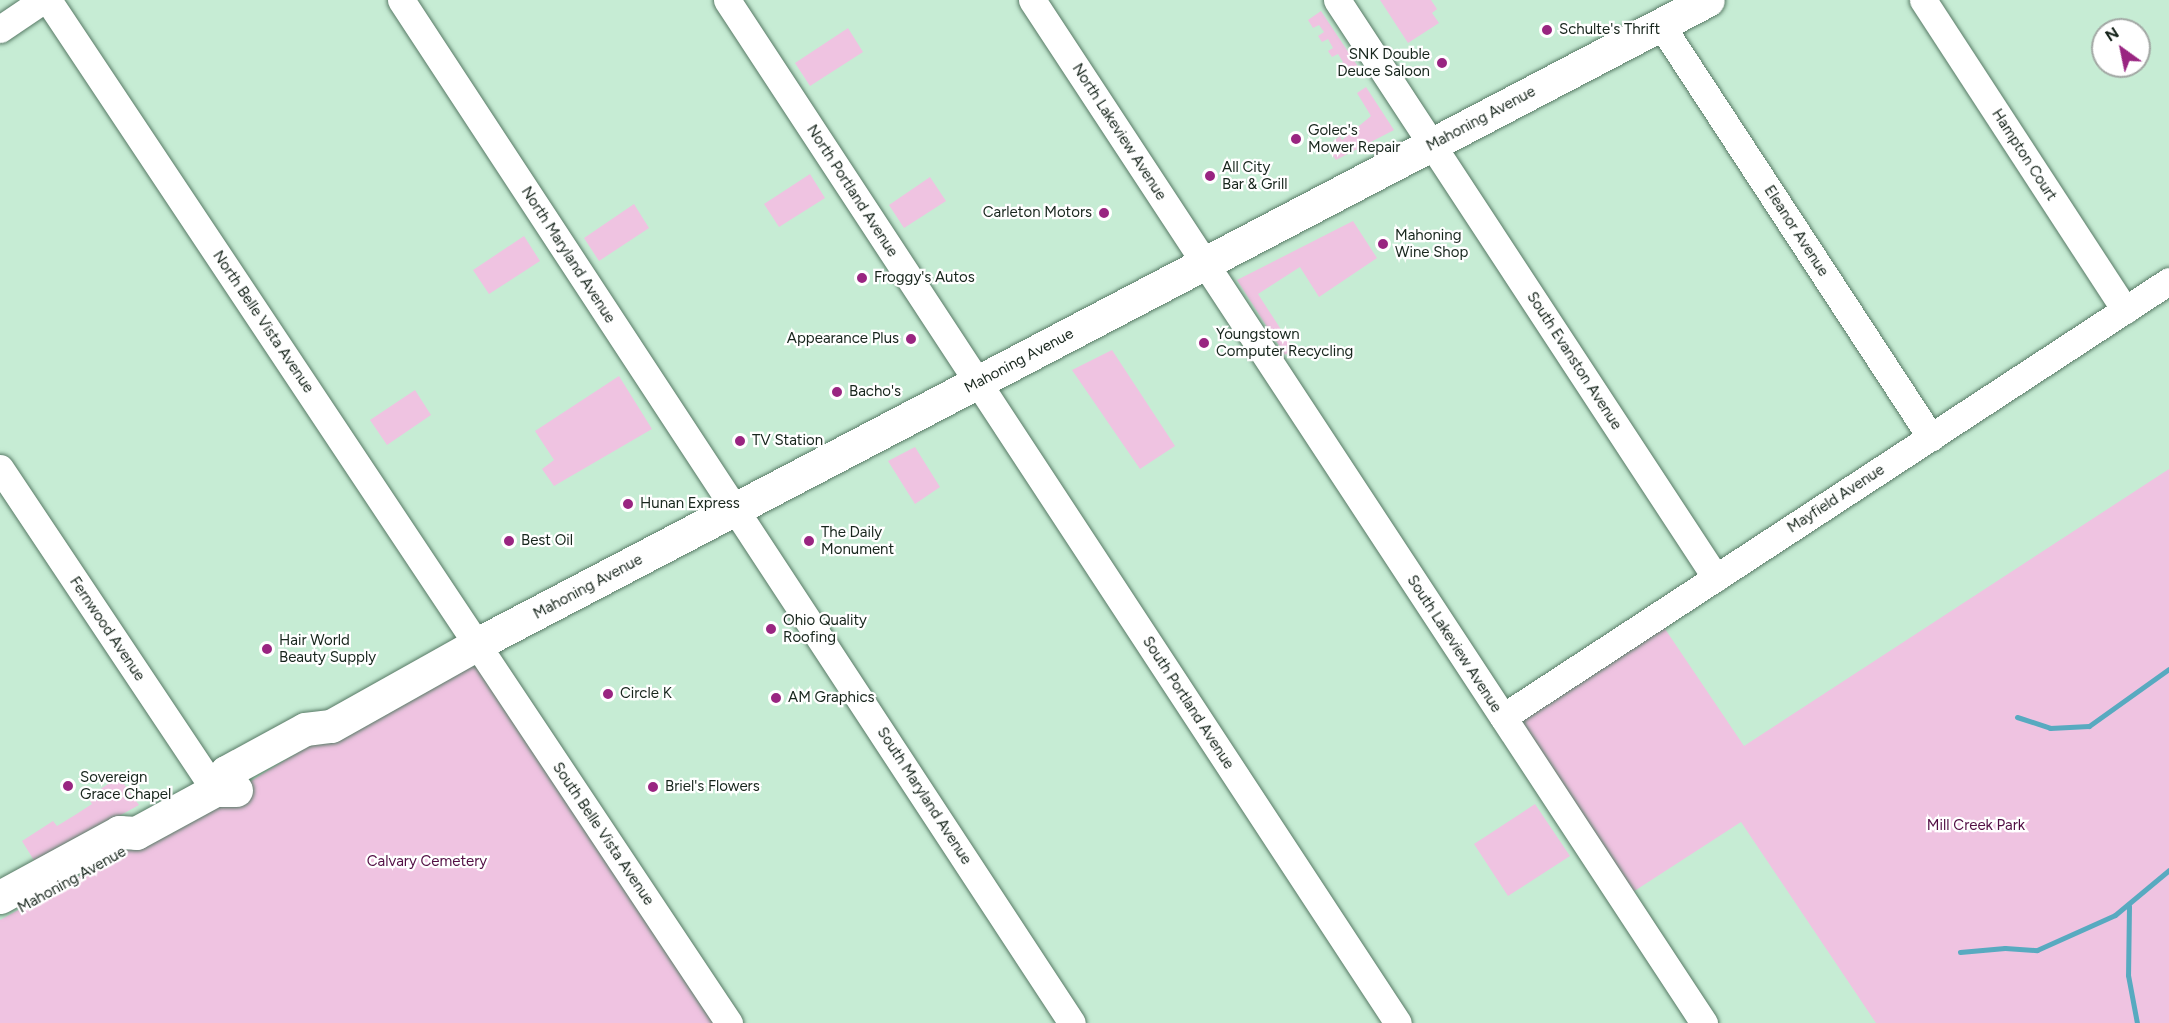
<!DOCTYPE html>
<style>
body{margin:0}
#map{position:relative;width:2169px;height:1023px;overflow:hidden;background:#c6ecd4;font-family:Figtree,sans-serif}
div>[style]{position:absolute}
.green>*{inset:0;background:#efc3e1}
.stream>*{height:5px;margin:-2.5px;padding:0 2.5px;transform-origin:2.5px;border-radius:2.5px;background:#58aac0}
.roads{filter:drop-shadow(0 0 2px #577965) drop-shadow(0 0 2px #577965)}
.minor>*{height:27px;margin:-13.5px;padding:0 13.5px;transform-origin:13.5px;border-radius:13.5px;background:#fff}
.major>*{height:33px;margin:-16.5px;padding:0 16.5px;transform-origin:16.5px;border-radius:16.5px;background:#fff}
.dots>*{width:16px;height:16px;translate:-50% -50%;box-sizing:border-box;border:3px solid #fff;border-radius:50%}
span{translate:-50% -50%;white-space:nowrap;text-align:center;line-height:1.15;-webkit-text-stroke:4.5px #fff;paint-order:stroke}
.poi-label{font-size:15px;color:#17251c}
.left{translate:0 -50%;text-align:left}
.right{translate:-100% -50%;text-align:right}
.street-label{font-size:15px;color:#17251c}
.park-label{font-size:15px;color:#520f44}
.north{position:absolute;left:2091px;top:18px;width:60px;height:60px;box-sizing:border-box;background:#fff;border:2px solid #a2a8a4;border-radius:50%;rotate:327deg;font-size:16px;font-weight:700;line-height:24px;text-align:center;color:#17251c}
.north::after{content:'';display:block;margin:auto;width:21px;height:27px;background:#992581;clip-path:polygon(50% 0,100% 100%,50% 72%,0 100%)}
</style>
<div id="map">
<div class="green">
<i style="clip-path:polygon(1380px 0,1431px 0,1437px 9px,1432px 13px,1439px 23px,1408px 43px)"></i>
<i style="clip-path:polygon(1321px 11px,1361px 71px,1352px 76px,1347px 69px,1341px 72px,1337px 66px,1343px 62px,1338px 54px,1332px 57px,1328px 51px,1333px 48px,1328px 39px,1322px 42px,1318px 36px,1324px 32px,1319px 25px,1313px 28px,1308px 20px)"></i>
<i style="clip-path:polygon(848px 28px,863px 52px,810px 86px,795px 63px)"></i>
<i style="clip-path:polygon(1366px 87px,1394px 130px,1336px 160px,1328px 149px,1336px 144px,1333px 141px,1340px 136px,1342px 140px,1371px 116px,1357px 93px)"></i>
<i style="clip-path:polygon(810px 174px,825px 198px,779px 227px,764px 204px)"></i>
<i style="clip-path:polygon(930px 177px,946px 201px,904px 228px,889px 205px)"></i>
<i style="clip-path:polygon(634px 204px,649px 228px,599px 261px,584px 238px)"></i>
<i style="clip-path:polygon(1353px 221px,1377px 258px,1319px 297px,1300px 267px,1258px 294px,1291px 345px,1292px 350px,1285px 355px,1237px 280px)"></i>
<i style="clip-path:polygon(524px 236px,540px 261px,489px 294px,473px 270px)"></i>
<i style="clip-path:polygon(1112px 350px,1175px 446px,1140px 469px,1072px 370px)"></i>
<i style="clip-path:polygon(619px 376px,652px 429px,554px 486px,542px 469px,554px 460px,535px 431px)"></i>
<i style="clip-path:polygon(415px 390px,431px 415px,387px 445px,370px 420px)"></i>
<i style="clip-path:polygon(915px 447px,940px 487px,915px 504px,888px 461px)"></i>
<i style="clip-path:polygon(2169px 469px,2169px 1023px,1876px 1023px,1741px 822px,1622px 899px,1503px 717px,1657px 617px,1744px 746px)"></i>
<i style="clip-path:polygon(477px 644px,729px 1023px,0 1023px,0 920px,236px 790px)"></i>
<i style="clip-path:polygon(119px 777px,139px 805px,35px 862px,22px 841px,53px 821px,57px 826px,75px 815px,92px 804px,88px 797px)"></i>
<i style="clip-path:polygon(1535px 804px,1570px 856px,1508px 896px,1474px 844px)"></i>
</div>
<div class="stream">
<i style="left:2017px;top:717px;width:35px;rotate:18deg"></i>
<i style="left:2050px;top:728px;width:39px;rotate:-3deg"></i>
<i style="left:2089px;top:726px;width:98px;rotate:-35.5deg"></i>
<i style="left:2129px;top:906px;width:69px;rotate:90.8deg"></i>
<i style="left:2128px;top:975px;width:49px;rotate:79.4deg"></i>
<i style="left:1960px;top:952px;width:45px;rotate:-5.1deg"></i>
<i style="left:2005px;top:948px;width:32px;rotate:4deg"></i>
<i style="left:2037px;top:950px;width:85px;rotate:-24.2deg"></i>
<i style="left:2115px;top:915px;width:70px;rotate:-39.8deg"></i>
</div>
<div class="roads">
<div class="minor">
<i style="left:48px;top:0;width:1229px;rotate:56.35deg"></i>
<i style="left:401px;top:0;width:1223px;rotate:56.74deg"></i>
<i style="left:727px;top:0;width:1223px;rotate:56.74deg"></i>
<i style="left:1032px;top:0;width:1224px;rotate:56.7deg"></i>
<i style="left:1337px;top:0;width:691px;rotate:56.75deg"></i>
<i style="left:1923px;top:0;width:370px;rotate:56.9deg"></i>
<i style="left:1661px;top:25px;width:493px;rotate:56.8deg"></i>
<i style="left:0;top:29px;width:52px;rotate:-34deg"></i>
<i style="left:0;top:468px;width:387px;rotate:56.3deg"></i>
<i style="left:1503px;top:717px;width:796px;rotate:-33.21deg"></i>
</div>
<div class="major">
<i style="left:215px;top:790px;width:21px;rotate:-59deg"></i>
<i style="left:226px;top:772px;width:90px;rotate:-28.6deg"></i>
<i style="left:305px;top:729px;width:26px;rotate:-7deg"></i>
<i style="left:331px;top:726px;width:167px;rotate:-29.3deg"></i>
<i style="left:477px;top:644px;width:1389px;rotate:-27.62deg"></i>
<i style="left:0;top:897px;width:136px;rotate:-28.6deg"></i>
<i style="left:119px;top:832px;width:17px;rotate:3deg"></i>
<i style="left:136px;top:833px;width:90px;rotate:-28.6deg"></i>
<i style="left:215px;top:790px;width:21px"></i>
</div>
</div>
<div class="dots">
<i style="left:1547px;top:30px;background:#992581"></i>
<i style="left:1442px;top:63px;background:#992581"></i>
<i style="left:1296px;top:139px;background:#992581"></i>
<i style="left:1210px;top:176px;background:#992581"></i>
<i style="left:1104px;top:213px;background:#992581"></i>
<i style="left:1383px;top:244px;background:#992581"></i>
<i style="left:862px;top:278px;background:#992581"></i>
<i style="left:911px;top:339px;background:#992581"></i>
<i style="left:1204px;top:343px;background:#992581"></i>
<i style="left:837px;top:392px;background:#992581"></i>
<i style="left:740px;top:441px;background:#992581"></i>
<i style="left:628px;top:504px;background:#992581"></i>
<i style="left:509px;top:541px;background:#992581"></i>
<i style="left:809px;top:541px;background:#992581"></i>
<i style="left:771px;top:629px;background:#992581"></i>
<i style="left:267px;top:649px;background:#992581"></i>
<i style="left:608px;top:694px;background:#992581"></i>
<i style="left:776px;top:698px;background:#992581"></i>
<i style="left:68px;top:786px;background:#992581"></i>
<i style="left:653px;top:787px;background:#992581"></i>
</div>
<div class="poi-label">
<span class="left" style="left:1559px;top:30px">Schulte's Thrift</span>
<span class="right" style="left:1430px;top:63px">SNK Double<br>Deuce Saloon</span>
<span class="left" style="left:1308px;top:139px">Golec's<br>Mower Repair</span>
<span class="left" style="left:1222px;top:176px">All City<br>Bar &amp; Grill</span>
<span class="right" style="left:1092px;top:213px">Carleton Motors</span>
<span class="left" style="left:1395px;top:244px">Mahoning<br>Wine Shop</span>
<span class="left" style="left:874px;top:278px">Froggy's Autos</span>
<span class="left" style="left:1216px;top:343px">Youngstown<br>Computer Recycling</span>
<span class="right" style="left:899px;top:339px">Appearance Plus</span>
<span class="left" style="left:849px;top:392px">Bacho's</span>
<span class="left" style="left:752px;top:441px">TV Station</span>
<span class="left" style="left:640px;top:504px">Hunan Express</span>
<span class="left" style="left:821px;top:541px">The Daily<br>Monument</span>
<span class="left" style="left:521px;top:541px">Best Oil</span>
<span class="left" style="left:783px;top:629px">Ohio Quality<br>Roofing</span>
<span class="left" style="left:279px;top:649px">Hair World<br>Beauty Supply</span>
<span class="left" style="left:620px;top:694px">Circle K</span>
<span class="left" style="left:788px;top:698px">AM Graphics</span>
<span class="left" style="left:80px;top:786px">Sovereign<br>Grace Chapel</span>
<span class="left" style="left:665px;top:787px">Briel's Flowers</span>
</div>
<div class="street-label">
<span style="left:1481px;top:119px;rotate:-28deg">Mahoning Avenue</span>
<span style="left:1119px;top:132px;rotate:57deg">North Lakeview Avenue</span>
<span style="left:2024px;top:155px;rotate:57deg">Hampton Court</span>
<span style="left:852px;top:191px;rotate:57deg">North Portland Avenue</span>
<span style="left:1796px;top:231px;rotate:57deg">Eleanor Avenue</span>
<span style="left:568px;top:255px;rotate:57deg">North Maryland Avenue</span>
<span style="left:263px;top:322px;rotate:56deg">North Belle Vista Avenue</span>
<span style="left:1019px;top:361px;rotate:-28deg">Mahoning Avenue</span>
<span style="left:1574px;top:361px;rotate:57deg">South Evanston Avenue</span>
<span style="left:1836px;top:499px;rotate:-33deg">Mayfield Avenue</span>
<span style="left:588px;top:587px;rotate:-28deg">Mahoning Avenue</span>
<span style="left:107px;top:629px;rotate:56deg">Fernwood Avenue</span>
<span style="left:1454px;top:644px;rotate:57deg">South Lakeview Avenue</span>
<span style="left:1188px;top:703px;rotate:57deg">South Portland Avenue</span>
<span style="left:924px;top:796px;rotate:57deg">South Maryland Avenue</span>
<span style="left:603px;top:834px;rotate:56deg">South Belle Vista Avenue</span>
<span style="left:72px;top:880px;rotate:-29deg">Mahoning Avenue</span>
</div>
<div class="park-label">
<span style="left:1976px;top:826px">Mill Creek Park</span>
<span style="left:427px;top:862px">Calvary Cemetery</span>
</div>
<div class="north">N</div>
</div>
